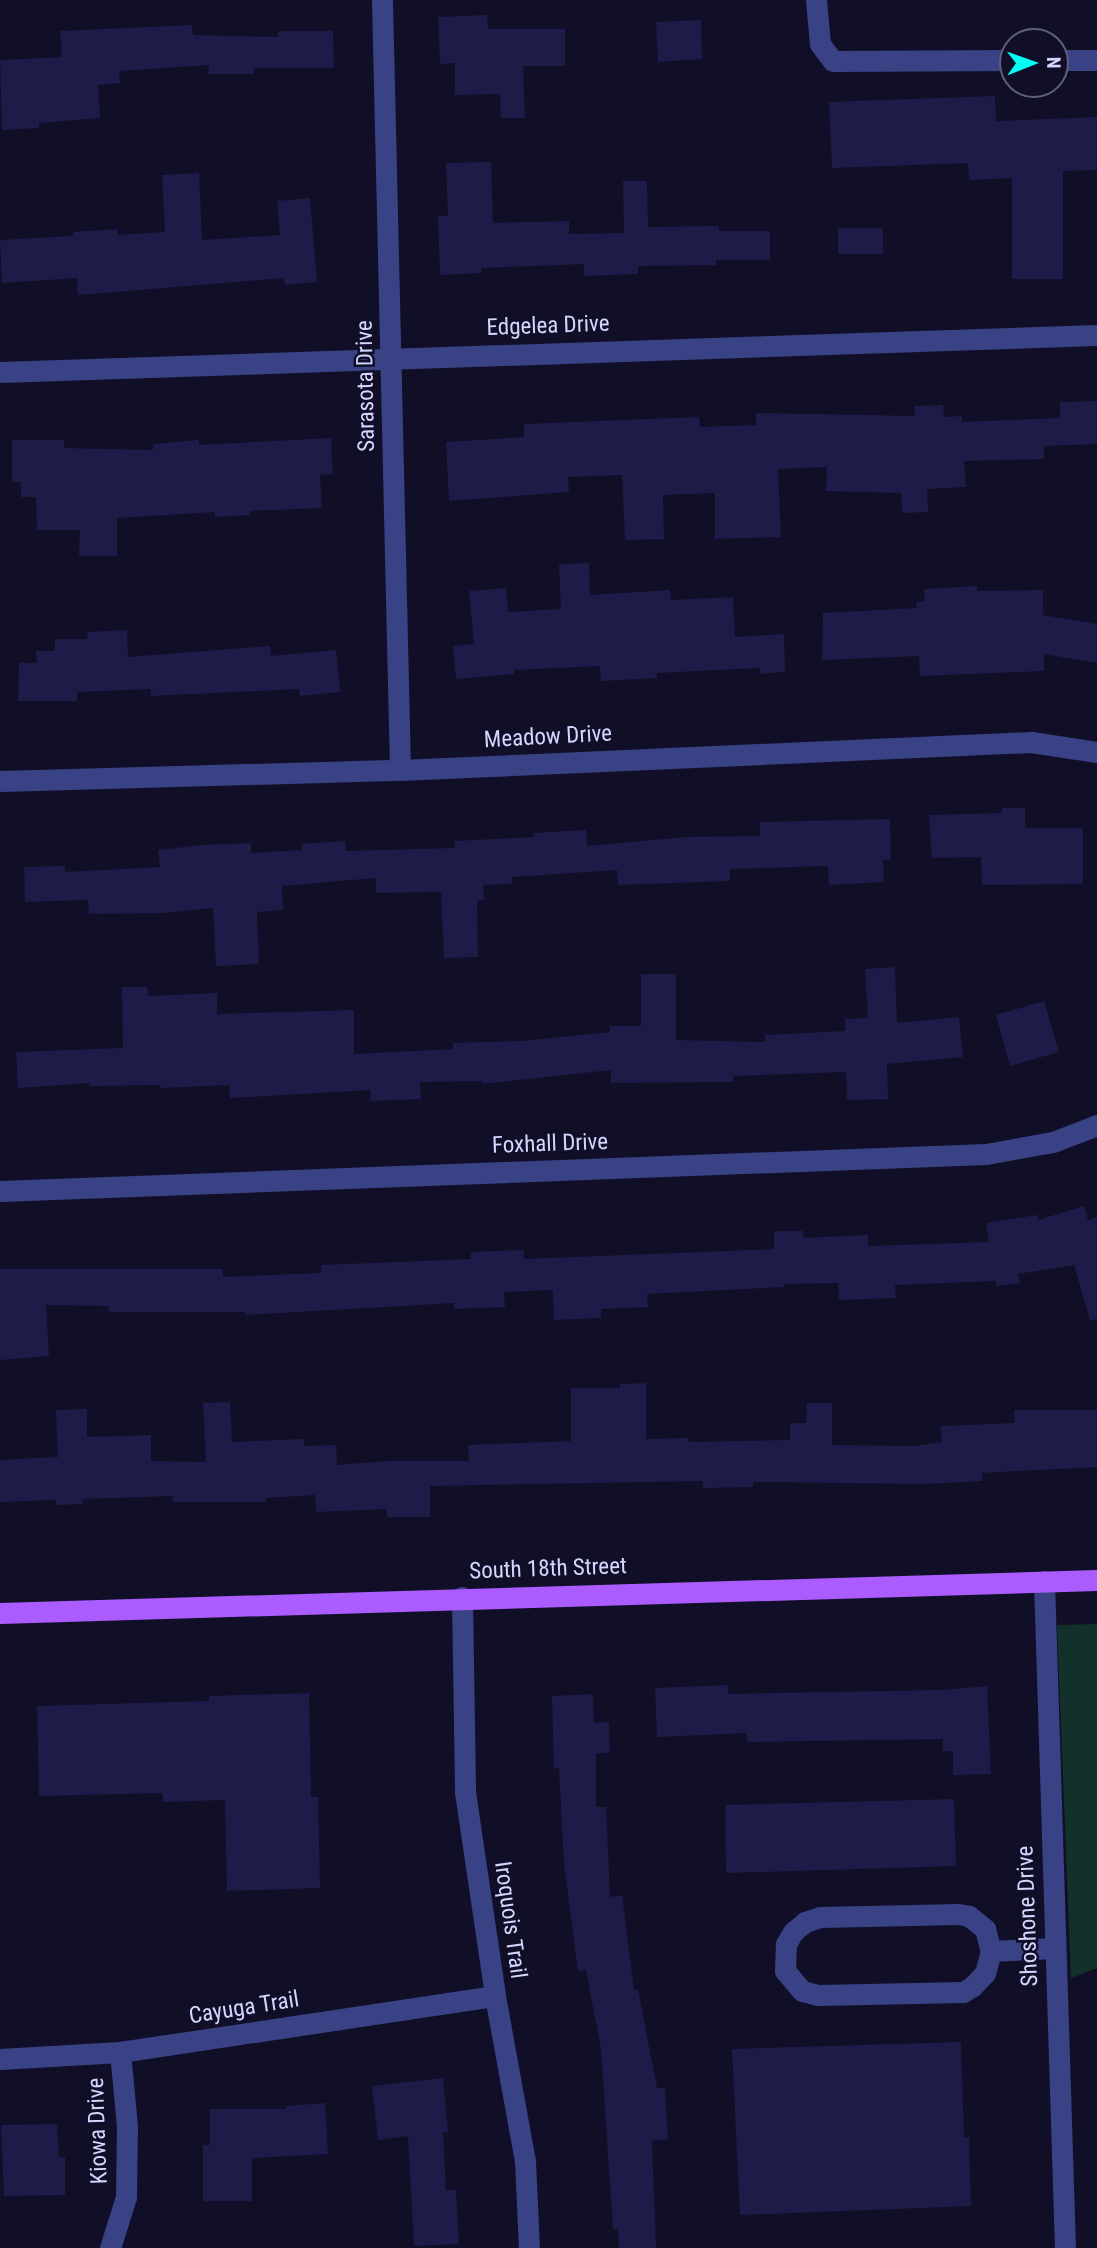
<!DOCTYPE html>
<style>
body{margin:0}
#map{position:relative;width:1097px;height:2248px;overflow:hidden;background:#100f27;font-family:"Roboto Condensed",sans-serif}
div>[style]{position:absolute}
.green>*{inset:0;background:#12312b}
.building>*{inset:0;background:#1e1b48}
.minor>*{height:21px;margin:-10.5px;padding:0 10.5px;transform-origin:10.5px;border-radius:10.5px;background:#3a4286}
.major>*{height:21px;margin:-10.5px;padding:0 10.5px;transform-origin:10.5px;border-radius:10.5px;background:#ab5cff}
span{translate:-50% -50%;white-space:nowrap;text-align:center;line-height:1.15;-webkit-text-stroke:5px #100f27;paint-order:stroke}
.street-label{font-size:23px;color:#d5d6ff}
.north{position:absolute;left:999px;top:28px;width:70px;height:70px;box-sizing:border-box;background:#100f27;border:2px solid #5f5f7d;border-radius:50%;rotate:89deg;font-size:19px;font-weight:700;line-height:28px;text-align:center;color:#d5d6ff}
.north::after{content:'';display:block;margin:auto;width:24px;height:32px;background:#01fff4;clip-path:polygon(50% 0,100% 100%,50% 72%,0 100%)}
</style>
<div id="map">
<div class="green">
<i style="clip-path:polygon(1097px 1624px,1097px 1968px,1071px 1978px,1057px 1625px)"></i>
</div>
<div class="building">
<i style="clip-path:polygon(487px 15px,488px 29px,565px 29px,565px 66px,523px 66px,525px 118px,501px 118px,500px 94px,455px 95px,455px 63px,440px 64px,438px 17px)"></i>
<i style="clip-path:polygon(701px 20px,702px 59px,658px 62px,656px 22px)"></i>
<i style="clip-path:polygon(192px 25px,193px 35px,278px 37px,278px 31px,333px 31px,334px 68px,254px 68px,254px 74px,208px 74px,209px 65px,119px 71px,120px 83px,98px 85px,100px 118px,39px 123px,39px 128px,2px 130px,0 60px,62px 57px,60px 31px)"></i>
<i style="clip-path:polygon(995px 96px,996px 121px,1097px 117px,1097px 170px,1063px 171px,1063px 279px,1012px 279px,1012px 178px,969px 180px,968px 163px,832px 168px,829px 102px)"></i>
<i style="clip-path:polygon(491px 162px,493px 223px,569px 221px,569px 234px,624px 233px,623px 181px,647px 181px,648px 227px,719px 226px,719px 231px,770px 231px,770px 260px,716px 260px,716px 265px,638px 266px,638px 274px,584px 276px,584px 264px,481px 268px,481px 273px,440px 275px,438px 216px,448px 216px,446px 163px)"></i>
<i style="clip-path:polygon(199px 173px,202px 240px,280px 235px,277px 201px,310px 198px,317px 282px,285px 285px,284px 278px,78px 295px,77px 278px,2px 283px,0 240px,73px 236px,73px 232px,117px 229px,117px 235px,165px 232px,162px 175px)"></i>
<i style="clip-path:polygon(838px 228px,883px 228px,883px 254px,838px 254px)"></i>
<i style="clip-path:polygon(1097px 401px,1097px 444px,1044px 446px,1044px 459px,964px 461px,966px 487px,927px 489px,928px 512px,902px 513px,901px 493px,826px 491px,827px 467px,778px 469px,781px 537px,715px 539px,715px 493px,663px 495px,664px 539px,625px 540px,622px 475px,568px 477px,569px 492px,449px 501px,446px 442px,524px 437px,524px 424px,699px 417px,700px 427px,756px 425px,756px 413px,915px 416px,914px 406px,943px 405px,944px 417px,962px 416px,962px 422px,1060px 418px,1060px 402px)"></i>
<i style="clip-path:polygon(331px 438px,333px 474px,320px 475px,322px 508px,250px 511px,250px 515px,215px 517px,215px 512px,117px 518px,117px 556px,79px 556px,80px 530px,37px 530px,36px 497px,21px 497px,21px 482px,12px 482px,12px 440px,64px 440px,64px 448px,153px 450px,153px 444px,199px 440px,199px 445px)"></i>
<i style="clip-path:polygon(589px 563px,590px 595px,670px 590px,671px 600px,733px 597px,735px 637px,784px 634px,785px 672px,760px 674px,760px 668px,657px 673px,657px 678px,601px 681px,600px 666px,514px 670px,514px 674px,456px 679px,453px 646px,474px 644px,469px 591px,506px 588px,508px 612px,561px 609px,559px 564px)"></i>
<i style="clip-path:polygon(977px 586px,977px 591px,1043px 590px,1043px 615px,1097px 624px,1097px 663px,1044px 654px,1044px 671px,920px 676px,919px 656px,822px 660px,823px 613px,917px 608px,916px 602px,925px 601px,924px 589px)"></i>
<i style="clip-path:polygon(127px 630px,128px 657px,270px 646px,271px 656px,336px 650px,340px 692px,300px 696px,299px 689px,151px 696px,151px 689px,77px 692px,77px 701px,18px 701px,19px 663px,37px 663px,36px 651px,55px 651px,55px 639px,88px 639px,87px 632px)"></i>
<i style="clip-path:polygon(1002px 808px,1025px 808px,1025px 828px,1083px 828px,1083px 884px,982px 885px,981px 857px,932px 858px,929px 815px,1002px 813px)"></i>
<i style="clip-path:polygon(890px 819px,891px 859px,883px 860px,884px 882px,829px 885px,828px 866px,730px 869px,730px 881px,618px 885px,617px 870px,512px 877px,512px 884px,483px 885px,484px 900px,477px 901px,478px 957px,444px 958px,441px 892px,376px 893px,376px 878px,282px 886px,283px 910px,257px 912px,259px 964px,216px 966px,213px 908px,165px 913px,89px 914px,88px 900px,25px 902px,24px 867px,65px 866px,65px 872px,160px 867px,158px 850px,202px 845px,251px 843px,251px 853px,302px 850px,301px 844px,345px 841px,346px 851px,455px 848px,454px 841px,534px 837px,533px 833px,586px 830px,587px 846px,687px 837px,760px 836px,760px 822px)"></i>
<i style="clip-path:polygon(895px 967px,897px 1023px,959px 1017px,963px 1057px,887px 1064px,888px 1099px,847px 1100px,846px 1072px,733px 1076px,733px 1082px,611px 1083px,611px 1070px,482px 1084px,482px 1081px,420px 1082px,421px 1099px,371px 1101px,370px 1090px,230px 1098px,229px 1085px,160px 1088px,160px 1085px,89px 1086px,89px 1083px,18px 1088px,16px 1052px,123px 1048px,122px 987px,147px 987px,148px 996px,217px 993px,217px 1014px,354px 1010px,354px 1054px,453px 1049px,453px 1043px,520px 1041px,610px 1032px,610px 1026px,641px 1026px,641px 974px,676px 974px,676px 1040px,765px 1042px,765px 1035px,845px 1031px,845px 1019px,868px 1018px,865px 969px)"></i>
<i style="clip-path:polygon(1044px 1001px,1059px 1052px,1010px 1066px,996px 1015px)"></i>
<i style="clip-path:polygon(1084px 1206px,1088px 1220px,1097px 1217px,1097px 1319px,1090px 1320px,1074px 1265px,1018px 1274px,1020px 1283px,996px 1286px,996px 1281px,895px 1285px,896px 1298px,839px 1300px,838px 1283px,784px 1284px,784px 1287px,647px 1294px,648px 1307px,601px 1309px,601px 1318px,554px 1320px,553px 1290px,504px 1292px,505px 1307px,454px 1309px,454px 1303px,245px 1315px,245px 1312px,109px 1312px,109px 1306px,46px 1305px,49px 1356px,0 1360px,0 1269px,223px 1269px,223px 1277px,321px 1273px,321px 1265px,471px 1259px,471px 1252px,524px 1250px,524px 1259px,774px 1249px,774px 1231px,803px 1231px,803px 1238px,868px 1235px,868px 1246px,989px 1242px,986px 1223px,1037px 1215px,1038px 1220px)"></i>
<i style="clip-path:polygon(646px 1383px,646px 1439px,689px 1438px,689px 1442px,790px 1440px,790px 1423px,806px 1423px,807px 1403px,832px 1403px,832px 1445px,916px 1446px,942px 1442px,941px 1426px,1015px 1423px,1014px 1410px,1097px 1410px,1097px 1467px,982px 1473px,982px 1481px,925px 1484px,753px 1482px,753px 1487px,703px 1488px,703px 1481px,430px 1486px,430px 1517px,387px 1517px,387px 1509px,316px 1512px,315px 1495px,266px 1498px,266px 1502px,173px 1502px,173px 1496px,82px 1499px,83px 1504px,56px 1505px,56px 1500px,0 1502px,0 1460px,58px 1457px,56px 1410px,87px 1409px,87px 1437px,151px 1435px,151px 1461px,206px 1462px,203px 1403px,230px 1402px,232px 1442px,304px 1439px,304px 1446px,336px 1445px,337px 1465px,387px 1461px,469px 1461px,468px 1445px,571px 1441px,571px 1388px,620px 1388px,620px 1384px)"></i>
<i style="clip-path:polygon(728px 1685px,728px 1694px,941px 1690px,987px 1686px,991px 1774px,953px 1775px,953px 1751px,943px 1751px,943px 1739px,747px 1742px,747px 1733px,657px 1737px,655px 1688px)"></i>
<i style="clip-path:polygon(309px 1693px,311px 1797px,318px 1797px,320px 1888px,227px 1891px,225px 1800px,163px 1802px,163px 1793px,39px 1796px,37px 1706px,209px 1701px,209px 1696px)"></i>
<i style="clip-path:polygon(593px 1694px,594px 1723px,609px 1722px,610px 1753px,596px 1753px,596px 1807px,606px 1807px,610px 1897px,622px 1895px,634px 1990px,638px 1989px,657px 2088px,665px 2088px,668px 2139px,652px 2141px,656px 2248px,619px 2248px,618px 2229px,613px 2229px,601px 2049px,586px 1970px,578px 1971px,564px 1863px,559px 1768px,554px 1768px,552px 1696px)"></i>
<i style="clip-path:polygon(954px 1799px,956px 1866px,726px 1873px,725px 1805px)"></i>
<i style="clip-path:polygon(961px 2042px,964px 2137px,969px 2137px,971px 2206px,740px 2215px,732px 2049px)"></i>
<i style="clip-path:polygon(443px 2078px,448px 2132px,443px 2132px,446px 2190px,456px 2190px,459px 2244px,414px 2246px,408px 2136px,378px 2140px,372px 2086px)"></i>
<i style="clip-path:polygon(325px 2103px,328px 2154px,252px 2158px,252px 2201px,203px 2201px,203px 2145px,210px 2145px,210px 2109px,286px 2109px,286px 2106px)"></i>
<i style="clip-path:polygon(57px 2124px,59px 2157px,65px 2157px,65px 2195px,4px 2196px,1px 2125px)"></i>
</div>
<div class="minor">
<i style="left:382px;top:0;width:770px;rotate:88.66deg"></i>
<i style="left:816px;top:0;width:44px;rotate:84.8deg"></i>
<i style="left:820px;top:44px;width:21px;rotate:53deg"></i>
<i style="left:833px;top:61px;width:180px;rotate:-0.3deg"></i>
<i style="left:1055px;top:60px;width:42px"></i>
<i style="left:0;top:372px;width:1098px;rotate:-1.93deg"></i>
<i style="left:0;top:781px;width:400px;rotate:-1.6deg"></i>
<i style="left:400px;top:770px;width:632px;rotate:-2.54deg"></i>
<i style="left:1031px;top:742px;width:67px;rotate:8.6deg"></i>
<i style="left:0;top:1191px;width:987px;rotate:-2.15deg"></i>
<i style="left:986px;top:1154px;width:68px;rotate:-10.2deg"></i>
<i style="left:1053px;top:1142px;width:47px;rotate:-21.1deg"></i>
<i style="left:1044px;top:1581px;width:667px;rotate:88.2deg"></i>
<i style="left:462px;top:1597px;width:195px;rotate:89.1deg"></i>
<i style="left:465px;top:1792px;width:206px;rotate:81.6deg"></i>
<i style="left:495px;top:1996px;width:168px;rotate:79.7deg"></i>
<i style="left:525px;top:2161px;width:87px;rotate:87.4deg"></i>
<i style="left:958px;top:1914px;width:11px;rotate:10deg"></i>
<i style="left:969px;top:1916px;width:21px;rotate:39deg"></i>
<i style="left:985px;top:1929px;width:23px;rotate:75deg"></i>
<i style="left:991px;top:1951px;width:23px;rotate:105deg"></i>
<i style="left:985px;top:1973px;width:18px;rotate:133deg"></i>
<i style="left:973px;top:1986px;width:12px;rotate:149deg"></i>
<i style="left:963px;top:1992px;width:145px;rotate:178.8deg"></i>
<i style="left:818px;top:1995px;width:16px;rotate:-166deg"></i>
<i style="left:802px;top:1991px;width:26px;rotate:-130deg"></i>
<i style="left:785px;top:1971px;width:27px;rotate:-88deg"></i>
<i style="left:786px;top:1944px;width:14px;rotate:-60deg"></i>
<i style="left:793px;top:1932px;width:16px;rotate:-40deg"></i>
<i style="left:805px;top:1922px;width:16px;rotate:-18deg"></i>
<i style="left:820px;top:1917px;width:138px;rotate:-1.2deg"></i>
<i style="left:991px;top:1951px;width:64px;rotate:-2.7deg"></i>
<i style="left:0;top:2059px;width:120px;rotate:-3.3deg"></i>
<i style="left:120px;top:2052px;width:379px;rotate:-8.5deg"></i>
<i style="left:110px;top:2248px;width:53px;rotate:-72.6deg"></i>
<i style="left:126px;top:2197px;width:71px;rotate:-89.2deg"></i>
<i style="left:127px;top:2126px;width:74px;rotate:-95.4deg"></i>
</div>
<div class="major">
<i style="left:0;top:1613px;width:1097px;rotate:-1.72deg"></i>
</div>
<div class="street-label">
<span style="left:548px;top:326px;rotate:-2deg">Edgelea Drive</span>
<span style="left:366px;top:386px;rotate:-91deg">Sarasota Drive</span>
<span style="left:548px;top:737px;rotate:-3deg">Meadow Drive</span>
<span style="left:550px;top:1144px;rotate:-2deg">Foxhall Drive</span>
<span style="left:548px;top:1569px;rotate:-2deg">South 18th Street</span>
<span style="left:1028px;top:1916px;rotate:-92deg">Shoshone Drive</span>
<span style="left:510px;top:1920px;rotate:82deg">Iroquois Trail</span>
<span style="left:244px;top:2008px;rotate:-9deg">Cayuga Trail</span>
<span style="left:98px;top:2131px;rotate:-92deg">Kiowa Drive</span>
</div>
<div class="north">N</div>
</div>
